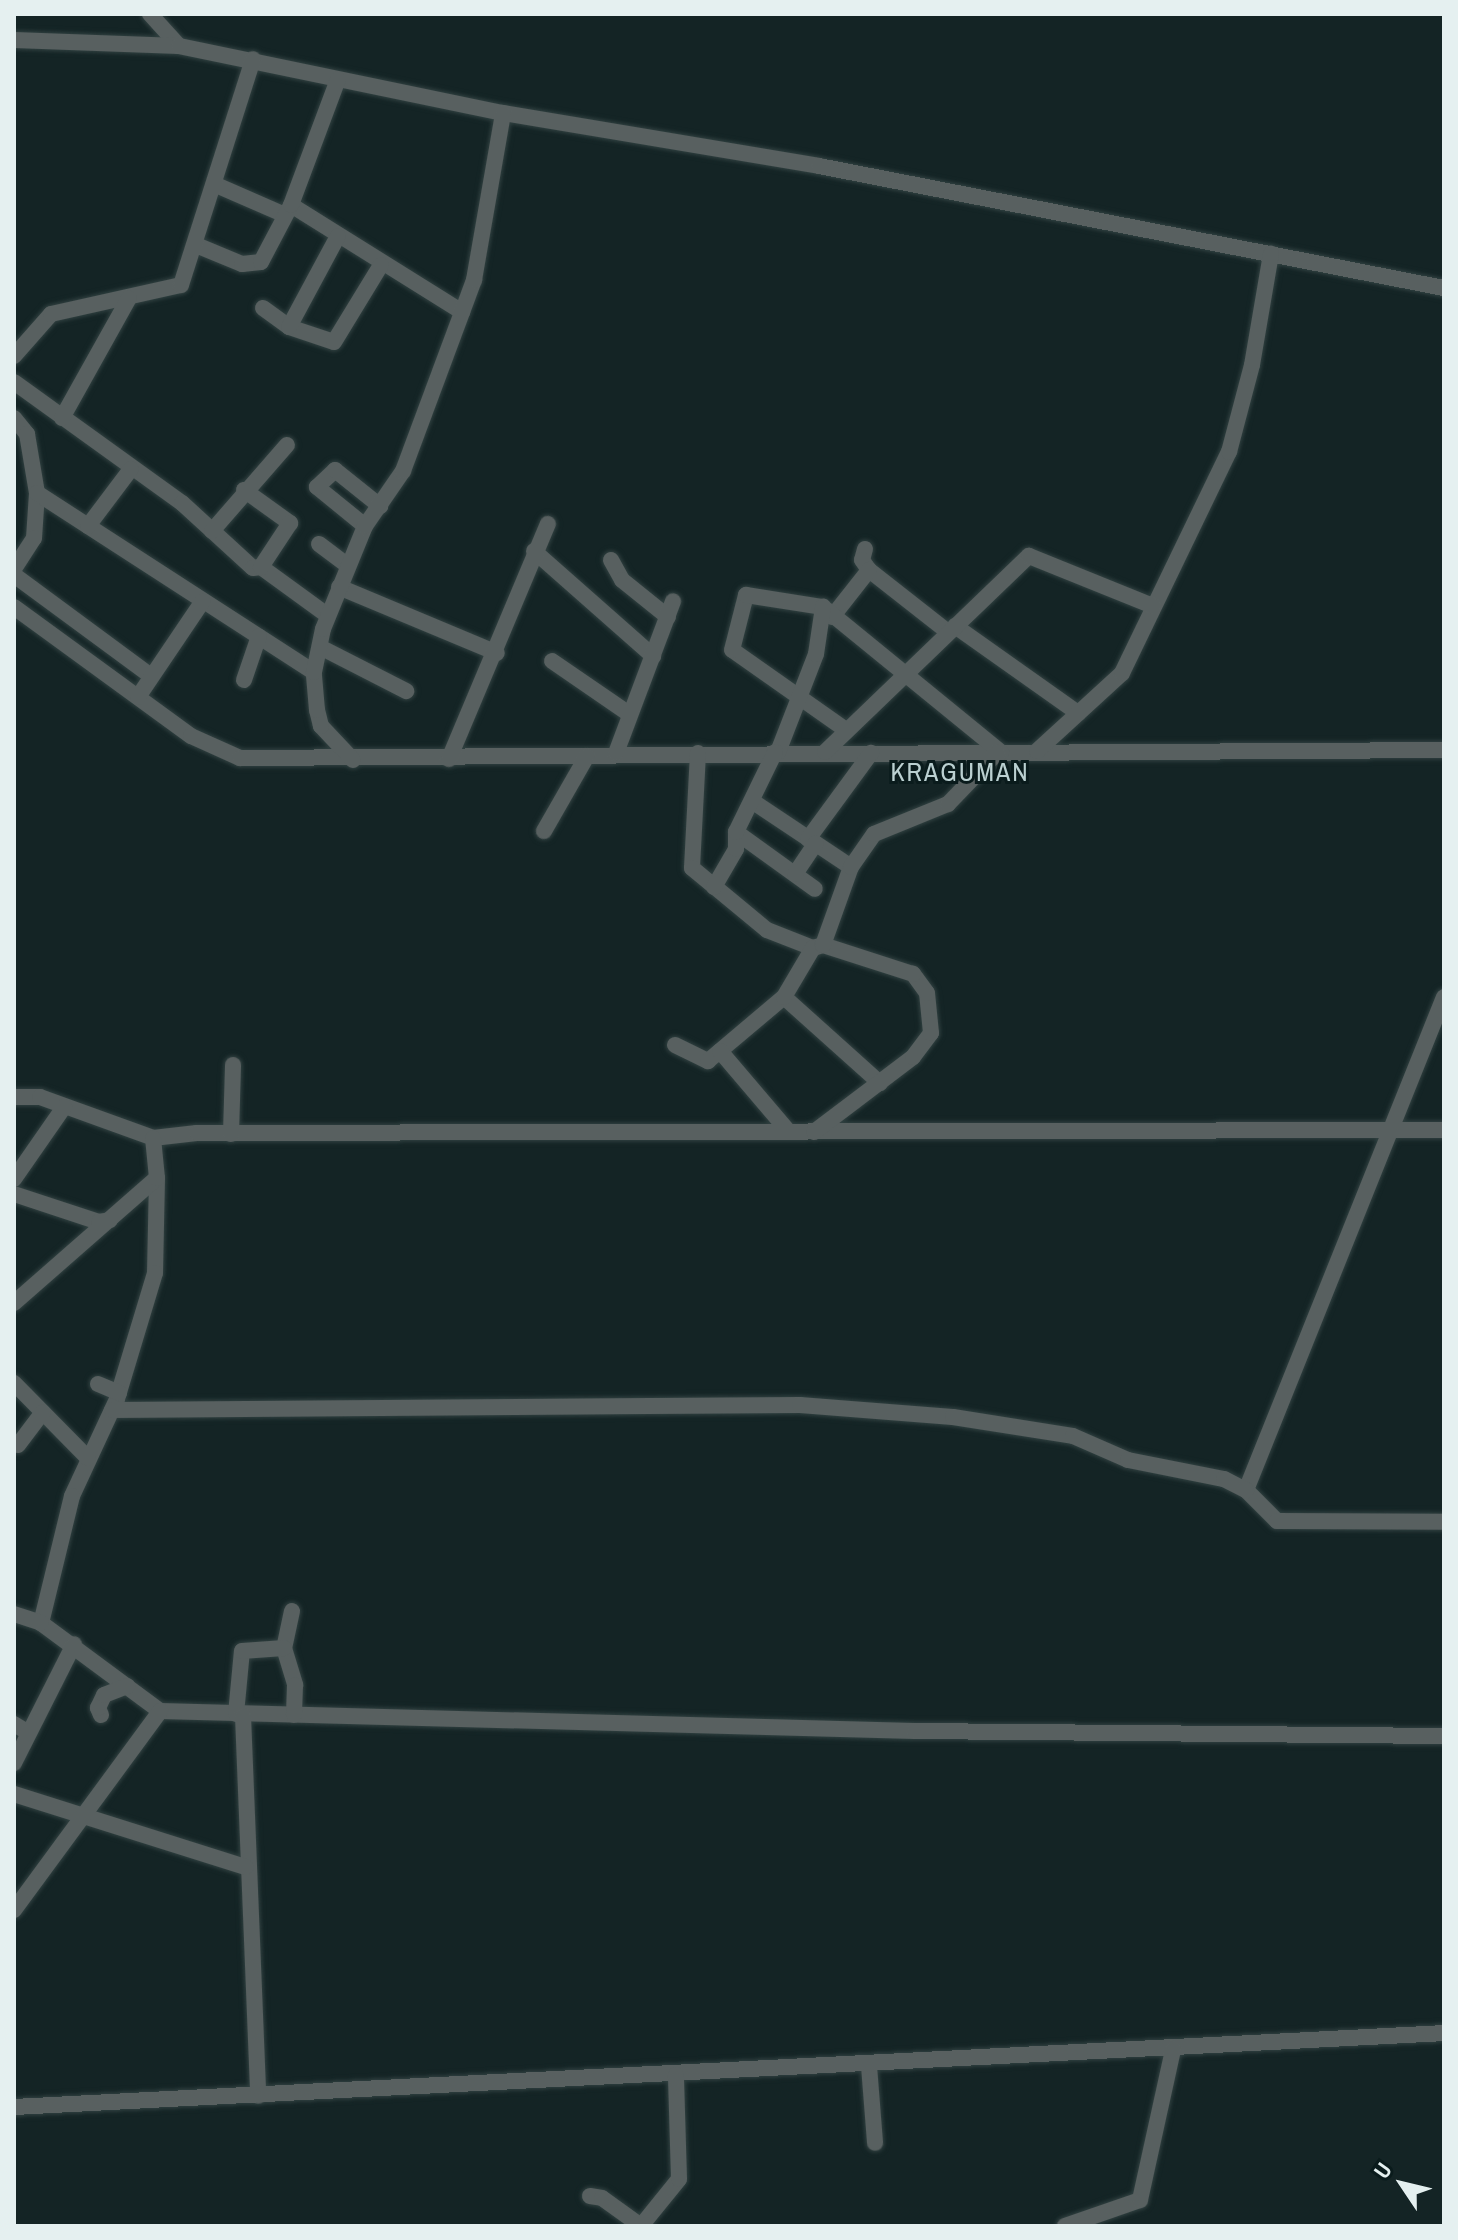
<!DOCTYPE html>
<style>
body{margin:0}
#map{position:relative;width:1458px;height:2240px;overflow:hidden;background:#142425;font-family:"Archivo Narrow",sans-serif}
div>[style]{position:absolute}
.roads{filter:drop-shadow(0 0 2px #314141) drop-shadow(0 0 2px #314141)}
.minor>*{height:16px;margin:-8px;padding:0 8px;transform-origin:8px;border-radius:8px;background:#586060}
span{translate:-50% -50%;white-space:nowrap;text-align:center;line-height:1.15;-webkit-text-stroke:6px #0a1b1c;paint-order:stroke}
.quarter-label{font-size:26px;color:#bbd0d1;letter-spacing:2px}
.frame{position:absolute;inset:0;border:16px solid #e5f0f0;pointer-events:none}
.north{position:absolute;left:1362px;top:2144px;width:80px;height:80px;-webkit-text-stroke:6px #0a1b1c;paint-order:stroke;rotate:305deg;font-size:22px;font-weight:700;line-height:32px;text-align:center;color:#e5f0f0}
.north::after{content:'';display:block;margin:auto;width:28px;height:36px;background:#e5f0f0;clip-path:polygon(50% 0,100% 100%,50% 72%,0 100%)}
</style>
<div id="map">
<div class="roads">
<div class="minor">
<i style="left:150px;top:14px;width:43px;rotate:47.8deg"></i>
<i style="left:14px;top:40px;width:165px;rotate:2.1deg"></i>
<i style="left:179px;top:46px;width:331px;rotate:11.7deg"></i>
<i style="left:503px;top:113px;width:320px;rotate:9.5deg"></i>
<i style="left:819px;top:166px;width:637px;rotate:11.05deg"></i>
<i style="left:214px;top:184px;width:77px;rotate:23.6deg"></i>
<i style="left:291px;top:205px;width:202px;rotate:32deg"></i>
<i style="left:196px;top:245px;width:50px;rotate:22.4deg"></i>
<i style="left:242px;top:264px;width:19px;rotate:-6deg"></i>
<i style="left:261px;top:262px;width:64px;rotate:-62.2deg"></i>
<i style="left:291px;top:205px;width:134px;rotate:-69.5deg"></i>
<i style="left:263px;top:308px;width:32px;rotate:36deg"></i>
<i style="left:289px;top:327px;width:47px;rotate:18.4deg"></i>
<i style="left:334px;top:342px;width:90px;rotate:-58.6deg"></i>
<i style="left:289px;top:327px;width:103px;rotate:-61.7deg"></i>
<i style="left:14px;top:356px;width:56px;rotate:-48.6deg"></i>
<i style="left:51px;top:314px;width:133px;rotate:-12.6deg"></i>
<i style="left:181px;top:285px;width:237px;rotate:-72.3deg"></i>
<i style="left:14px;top:382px;width:207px;rotate:35.8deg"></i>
<i style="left:182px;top:503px;width:96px;rotate:42.5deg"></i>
<i style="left:253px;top:568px;width:8px;rotate:-7deg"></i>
<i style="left:261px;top:567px;width:82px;rotate:36deg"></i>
<i style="left:14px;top:418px;width:21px;rotate:51deg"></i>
<i style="left:27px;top:434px;width:60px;rotate:80.4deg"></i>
<i style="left:37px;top:493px;width:45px;rotate:93.8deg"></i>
<i style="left:34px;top:538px;width:37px;rotate:123deg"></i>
<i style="left:62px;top:418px;width:137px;rotate:-60.8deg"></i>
<i style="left:244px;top:490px;width:57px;rotate:35.7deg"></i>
<i style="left:290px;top:523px;width:53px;rotate:123.4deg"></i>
<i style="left:37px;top:493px;width:330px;rotate:32.9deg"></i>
<i style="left:88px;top:526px;width:71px;rotate:-53deg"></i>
<i style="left:365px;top:526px;width:62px;rotate:-140.9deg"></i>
<i style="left:317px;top:487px;width:25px;rotate:-43deg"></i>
<i style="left:335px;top:470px;width:58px;rotate:38.7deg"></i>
<i style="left:212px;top:531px;width:114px;rotate:-48.9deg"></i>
<i style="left:319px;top:544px;width:36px;rotate:37deg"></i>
<i style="left:865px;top:549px;width:11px;rotate:105deg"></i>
<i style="left:862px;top:560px;width:12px;rotate:55deg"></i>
<i style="left:869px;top:570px;width:100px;rotate:38.1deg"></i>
<i style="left:534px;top:551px;width:159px;rotate:41.4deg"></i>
<i style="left:611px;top:560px;width:23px;rotate:61deg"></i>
<i style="left:622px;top:580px;width:59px;rotate:38.8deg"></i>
<i style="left:14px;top:575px;width:170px;rotate:36.4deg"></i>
<i style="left:339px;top:587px;width:171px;rotate:22.7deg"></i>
<i style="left:14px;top:607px;width:219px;rotate:36.1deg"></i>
<i style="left:191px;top:736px;width:54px;rotate:24.2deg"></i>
<i style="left:240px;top:758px;width:1204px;rotate:-0.38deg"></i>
<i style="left:832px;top:617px;width:60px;rotate:-51.8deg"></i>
<i style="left:955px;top:626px;width:151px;rotate:35.3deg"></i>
<i style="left:320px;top:647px;width:97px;rotate:27.1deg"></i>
<i style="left:552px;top:661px;width:93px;rotate:34.5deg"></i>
<i style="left:244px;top:680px;width:46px;rotate:-71.2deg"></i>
<i style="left:138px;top:697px;width:115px;rotate:-56deg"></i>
<i style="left:846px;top:730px;width:139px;rotate:-144.9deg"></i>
<i style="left:732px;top:650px;width:57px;rotate:-75.7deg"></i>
<i style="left:746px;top:595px;width:78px;rotate:8.9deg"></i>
<i style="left:823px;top:607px;width:230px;rotate:39.2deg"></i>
<i style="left:1037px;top:751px;width:115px;rotate:-42.5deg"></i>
<i style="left:1122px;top:673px;width:246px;rotate:-64.2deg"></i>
<i style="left:1229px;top:452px;width:90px;rotate:-75.2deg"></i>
<i style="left:1252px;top:365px;width:113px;rotate:-80.3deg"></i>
<i style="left:778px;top:752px;width:105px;rotate:-68.8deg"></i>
<i style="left:816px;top:654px;width:48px;rotate:-81.5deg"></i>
<i style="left:825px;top:752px;width:283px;rotate:-43.9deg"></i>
<i style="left:1029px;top:556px;width:134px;rotate:22deg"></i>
<i style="left:616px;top:753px;width:162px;rotate:-69.4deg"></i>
<i style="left:698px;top:753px;width:115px;rotate:93deg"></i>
<i style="left:692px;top:868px;width:97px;rotate:39.6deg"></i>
<i style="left:767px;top:930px;width:49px;rotate:21.4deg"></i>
<i style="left:813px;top:948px;width:10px;rotate:-17deg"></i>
<i style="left:449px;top:759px;width:255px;rotate:-67.2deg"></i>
<i style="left:353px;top:760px;width:47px;rotate:-133.3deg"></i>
<i style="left:321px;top:726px;width:16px;rotate:-104deg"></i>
<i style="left:317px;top:710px;width:38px;rotate:-95deg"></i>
<i style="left:314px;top:672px;width:44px;rotate:-78.2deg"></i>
<i style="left:323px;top:629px;width:111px;rotate:-67.8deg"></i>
<i style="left:365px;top:526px;width:67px;rotate:-55.4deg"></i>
<i style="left:403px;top:471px;width:204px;rotate:-69.6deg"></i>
<i style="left:474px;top:280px;width:169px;rotate:-80.1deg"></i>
<i style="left:752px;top:801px;width:119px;rotate:33.7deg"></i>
<i style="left:544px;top:831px;width:86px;rotate:-60.2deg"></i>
<i style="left:736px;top:832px;width:97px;rotate:35.8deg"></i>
<i style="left:808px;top:839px;width:107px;rotate:-53.8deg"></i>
<i style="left:795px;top:874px;width:37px;rotate:-56deg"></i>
<i style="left:714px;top:887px;width:44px;rotate:-59.9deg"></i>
<i style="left:736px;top:849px;width:17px;rotate:-90deg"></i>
<i style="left:736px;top:832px;width:89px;rotate:-64deg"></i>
<i style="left:784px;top:997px;width:129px;rotate:41.9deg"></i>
<i style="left:1444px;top:997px;width:531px;rotate:111.88deg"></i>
<i style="left:1246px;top:1490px;width:44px;rotate:45deg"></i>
<i style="left:1277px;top:1521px;width:167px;rotate:0.3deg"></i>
<i style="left:675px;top:1045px;width:37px;rotate:26deg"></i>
<i style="left:708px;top:1061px;width:99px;rotate:-40.1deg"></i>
<i style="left:784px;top:997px;width:57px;rotate:-59.4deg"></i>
<i style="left:720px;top:1051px;width:106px;rotate:49.6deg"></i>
<i style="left:14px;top:1097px;width:26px"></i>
<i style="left:40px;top:1097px;width:120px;rotate:19.9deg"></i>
<i style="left:153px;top:1138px;width:44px;rotate:-6.5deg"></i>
<i style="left:197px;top:1133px;width:1247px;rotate:-0.14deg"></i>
<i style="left:814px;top:1132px;width:124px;rotate:-37.1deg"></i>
<i style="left:913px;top:1057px;width:30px;rotate:-53deg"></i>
<i style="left:931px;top:1033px;width:40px;rotate:-95.7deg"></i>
<i style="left:927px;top:993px;width:24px;rotate:-126deg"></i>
<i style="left:913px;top:974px;width:95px;rotate:-162.1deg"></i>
<i style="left:823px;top:945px;width:83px;rotate:-70.3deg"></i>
<i style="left:851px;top:867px;width:40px;rotate:-55.1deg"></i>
<i style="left:874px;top:834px;width:80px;rotate:-22.1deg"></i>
<i style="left:948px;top:804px;width:71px;rotate:-46.1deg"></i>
<i style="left:231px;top:1134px;width:69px;rotate:-88.3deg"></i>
<i style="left:157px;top:1178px;width:95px;rotate:91.2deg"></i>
<i style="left:155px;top:1273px;width:132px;rotate:106.8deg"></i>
<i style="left:117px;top:1399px;width:107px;rotate:114.9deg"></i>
<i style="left:72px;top:1496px;width:131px;rotate:103.7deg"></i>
<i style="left:41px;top:1623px;width:148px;rotate:36.5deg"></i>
<i style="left:160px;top:1711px;width:755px;rotate:1.52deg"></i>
<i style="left:915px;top:1731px;width:529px;rotate:0.54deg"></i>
<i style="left:14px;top:1179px;width:88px;rotate:-55.2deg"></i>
<i style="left:14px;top:1194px;width:89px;rotate:18.2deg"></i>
<i style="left:99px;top:1222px;width:11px;rotate:-10deg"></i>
<i style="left:14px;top:1303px;width:190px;rotate:-41.2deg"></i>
<i style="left:157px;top:1178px;width:40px;rotate:-95.7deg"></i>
<i style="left:14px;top:1383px;width:105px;rotate:45.4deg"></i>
<i style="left:98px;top:1384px;width:23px;rotate:23deg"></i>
<i style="left:112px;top:1410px;width:688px;rotate:-0.42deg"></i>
<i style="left:800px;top:1405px;width:153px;rotate:4.5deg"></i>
<i style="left:953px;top:1417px;width:121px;rotate:9deg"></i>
<i style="left:1073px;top:1436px;width:60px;rotate:23.6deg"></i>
<i style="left:1128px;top:1460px;width:98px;rotate:11.2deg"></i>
<i style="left:1224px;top:1479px;width:25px;rotate:27deg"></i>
<i style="left:18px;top:1445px;width:41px;rotate:-52.9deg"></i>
<i style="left:292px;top:1611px;width:38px;rotate:102deg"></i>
<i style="left:284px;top:1648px;width:39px;rotate:73deg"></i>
<i style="left:295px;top:1685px;width:30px;rotate:92deg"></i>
<i style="left:14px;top:1614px;width:28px;rotate:18deg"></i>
<i style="left:236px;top:1714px;width:63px;rotate:-84.6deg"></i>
<i style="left:242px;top:1651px;width:42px;rotate:-4.1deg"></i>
<i style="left:101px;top:1715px;width:8px;rotate:-113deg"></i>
<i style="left:98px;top:1708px;width:14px;rotate:-65deg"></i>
<i style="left:104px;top:1695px;width:25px;rotate:-21deg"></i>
<i style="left:243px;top:1716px;width:380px;rotate:87.7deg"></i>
<i style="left:14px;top:1724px;width:17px;rotate:31deg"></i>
<i style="left:14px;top:1763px;width:133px;rotate:-63.2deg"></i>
<i style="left:14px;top:1794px;width:243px;rotate:17.5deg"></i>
<i style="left:14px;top:1910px;width:247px;rotate:-53.7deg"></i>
<i style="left:869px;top:2066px;width:77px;rotate:85.5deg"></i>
<i style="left:14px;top:2107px;width:1432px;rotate:-2.96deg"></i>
<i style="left:590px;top:2196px;width:12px;rotate:9deg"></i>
<i style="left:602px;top:2198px;width:48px;rotate:35.7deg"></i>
<i style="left:641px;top:2226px;width:60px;rotate:-51deg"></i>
<i style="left:679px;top:2179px;width:104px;rotate:-91.7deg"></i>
<i style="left:1065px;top:2226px;width:79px;rotate:-19.1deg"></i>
<i style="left:1140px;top:2200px;width:154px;rotate:-77.6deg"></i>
</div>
</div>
<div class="quarter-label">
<span style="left:960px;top:772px">KRAGUMAN</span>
</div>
<div class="frame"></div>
<div class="north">U</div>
</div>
